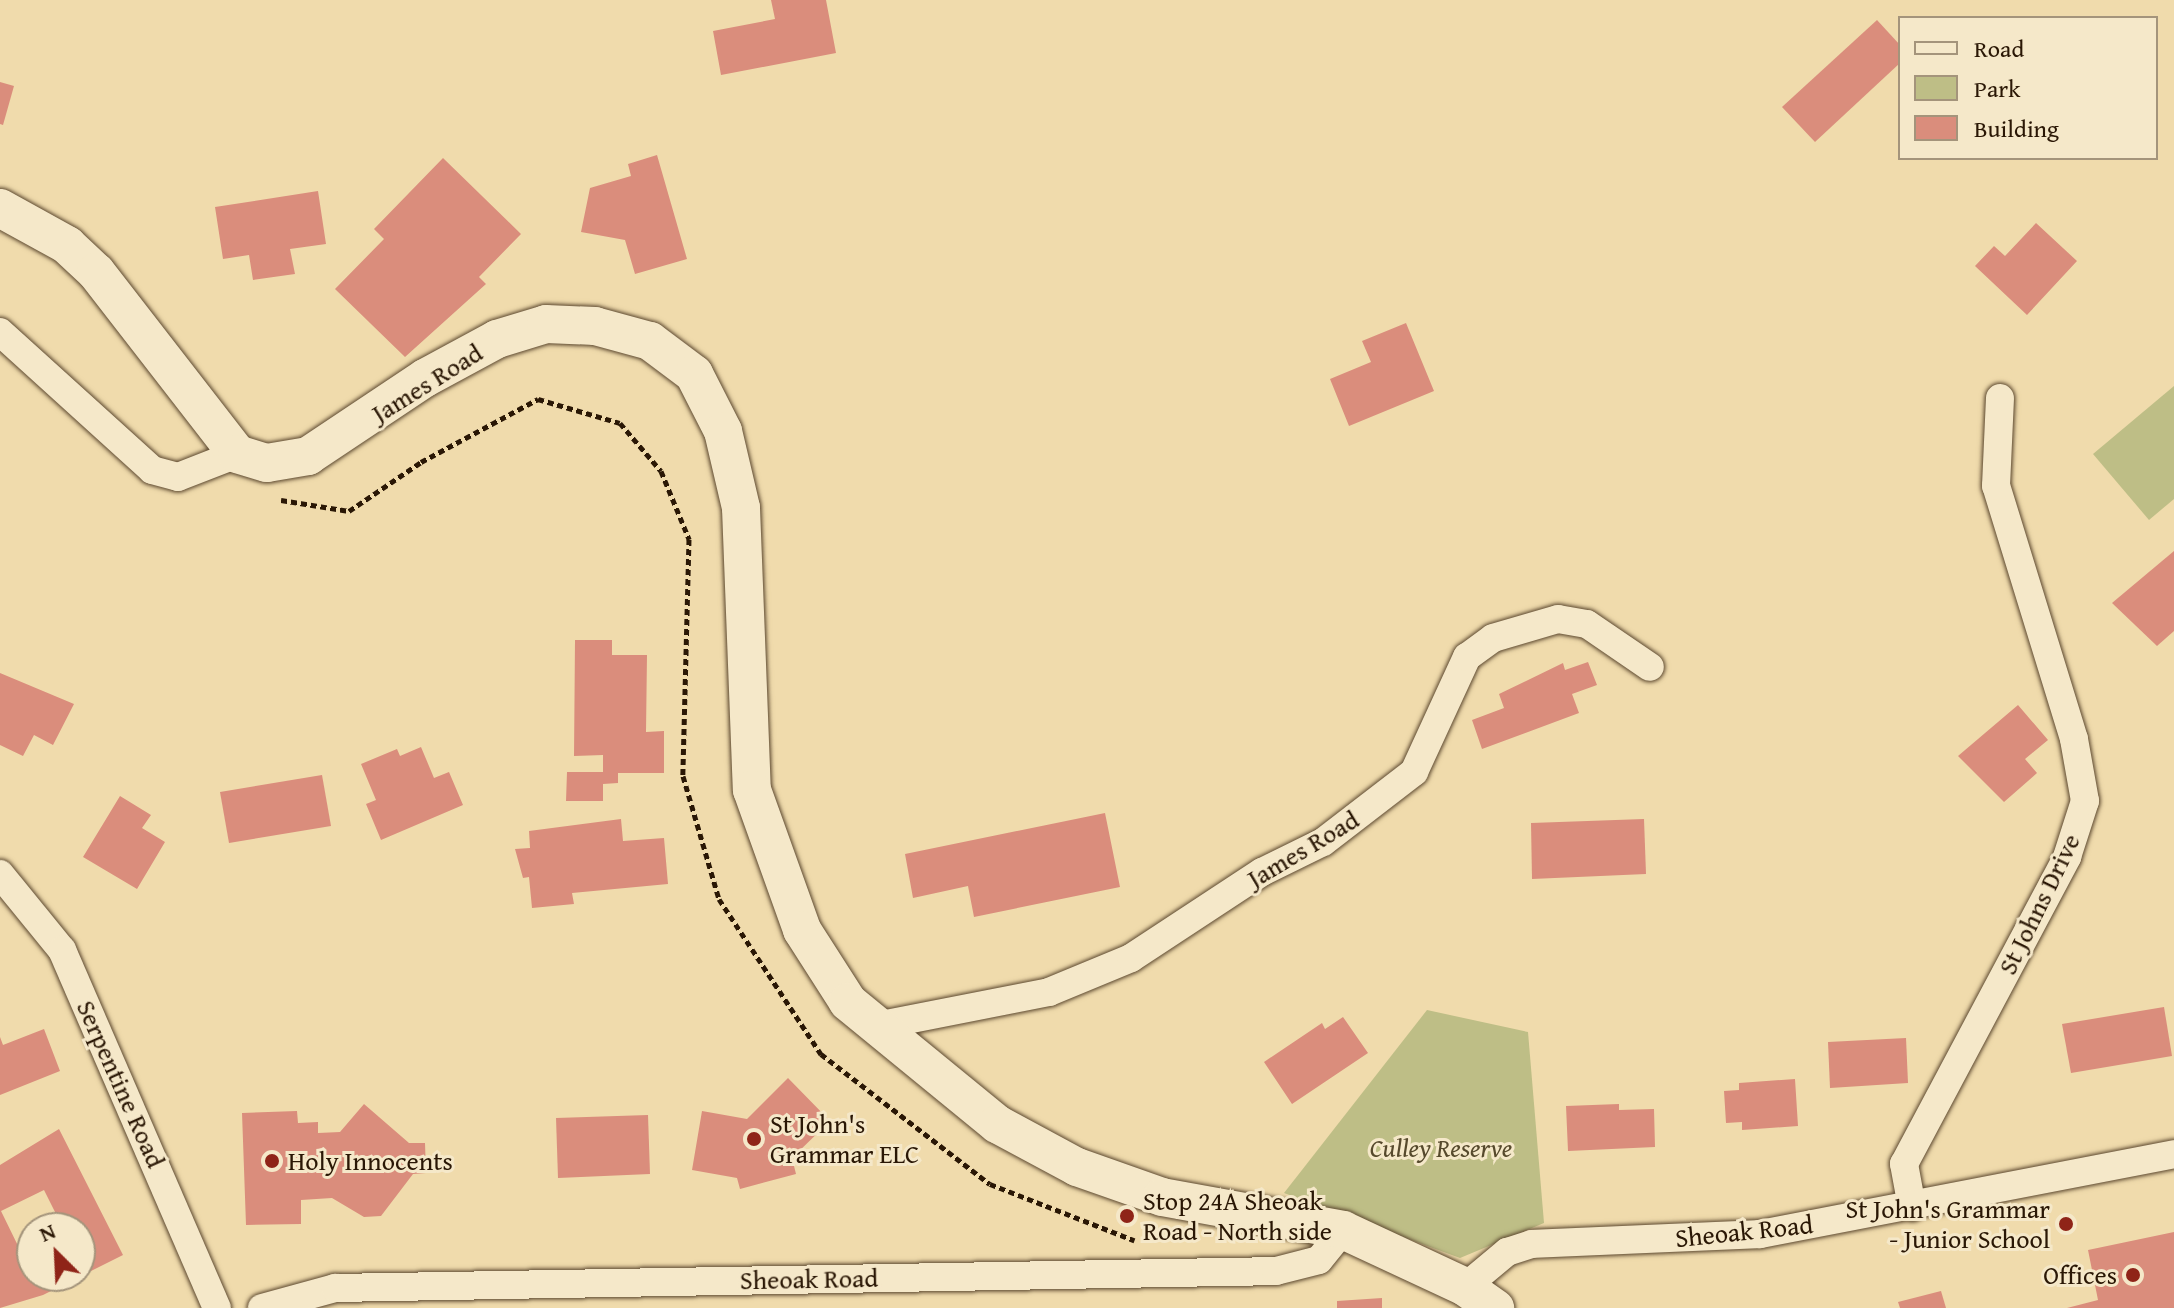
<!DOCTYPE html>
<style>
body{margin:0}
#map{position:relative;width:2174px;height:1308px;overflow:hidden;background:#f0dbac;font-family:"Gentium Book Plus",serif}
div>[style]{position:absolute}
.green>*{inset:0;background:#bebe86}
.building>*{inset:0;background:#da8d7c}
.path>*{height:5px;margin-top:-2.5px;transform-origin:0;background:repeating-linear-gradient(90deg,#2a1705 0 6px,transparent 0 10px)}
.roads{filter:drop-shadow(0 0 2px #5c482f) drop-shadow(0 0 2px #5c482f)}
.street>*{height:28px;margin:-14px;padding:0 14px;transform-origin:14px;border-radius:14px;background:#f5e8c9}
.secondary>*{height:38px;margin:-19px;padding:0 19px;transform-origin:19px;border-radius:19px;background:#f5e8c9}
.dots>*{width:22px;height:22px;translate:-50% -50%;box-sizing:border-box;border:4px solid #f5e8c9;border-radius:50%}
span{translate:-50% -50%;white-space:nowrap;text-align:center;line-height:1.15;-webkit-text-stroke:6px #f5e8c9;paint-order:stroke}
.street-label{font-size:26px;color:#2a1705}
.poi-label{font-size:26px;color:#2a1705}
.left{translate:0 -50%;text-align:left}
.right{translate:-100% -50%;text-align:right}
.park-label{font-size:26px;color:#56492c;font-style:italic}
.legend{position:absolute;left:1898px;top:16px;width:260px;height:144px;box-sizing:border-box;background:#f5e8c9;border:2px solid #a4947b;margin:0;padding:10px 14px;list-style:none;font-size:24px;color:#2a1705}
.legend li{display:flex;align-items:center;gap:16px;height:40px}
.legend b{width:40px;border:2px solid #a4947b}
.north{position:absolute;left:16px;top:1212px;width:80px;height:80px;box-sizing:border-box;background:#f5e8c9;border:2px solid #a4947b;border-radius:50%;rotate:336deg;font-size:22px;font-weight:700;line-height:32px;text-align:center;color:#2a1705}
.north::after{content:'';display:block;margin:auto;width:28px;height:36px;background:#8f2418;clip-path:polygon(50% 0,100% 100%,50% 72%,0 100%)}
</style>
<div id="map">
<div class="green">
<i style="clip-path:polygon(2174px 386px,2174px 499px,2149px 520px,2093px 454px)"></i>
<i style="clip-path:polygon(1427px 1010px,1528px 1032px,1544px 1223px,1460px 1258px,1284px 1193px)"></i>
</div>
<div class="building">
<i style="clip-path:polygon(771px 0,826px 0,836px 53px,721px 75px,713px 31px,775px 19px)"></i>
<i style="clip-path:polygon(1877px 20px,1900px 45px,1900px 63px,1815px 142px,1782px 107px)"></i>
<i style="clip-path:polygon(0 82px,14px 86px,3px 125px,0 124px)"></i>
<i style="clip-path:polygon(657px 155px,687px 259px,635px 274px,625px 240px,581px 232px,590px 188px,631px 176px,628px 164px)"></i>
<i style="clip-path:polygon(443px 158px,521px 234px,479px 277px,486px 284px,405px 357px,335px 289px,384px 239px,374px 229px)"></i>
<i style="clip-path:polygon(318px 191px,326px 244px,290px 249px,295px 274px,253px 280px,249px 255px,223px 259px,215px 207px)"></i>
<i style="clip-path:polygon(2036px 223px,2077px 261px,2027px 315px,1975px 266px,1994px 246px,2005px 256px)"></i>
<i style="clip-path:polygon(1406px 323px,1434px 391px,1349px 426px,1330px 379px,1371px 362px,1362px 341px)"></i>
<i style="clip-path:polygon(2174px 551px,2174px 631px,2157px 646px,2112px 603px)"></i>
<i style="clip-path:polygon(575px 640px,612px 640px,612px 655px,647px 655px,646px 732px,664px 731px,664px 773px,618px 773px,618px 783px,603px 784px,603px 801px,566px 801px,567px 772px,603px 772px,603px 755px,574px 756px)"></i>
<i style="clip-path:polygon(1588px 662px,1597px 685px,1572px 694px,1579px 713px,1482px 749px,1472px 720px,1504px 708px,1499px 694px,1563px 663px,1565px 670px)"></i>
<i style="clip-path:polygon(0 673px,74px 704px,53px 745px,34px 735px,23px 756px,0 745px)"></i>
<i style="clip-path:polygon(2018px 705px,2048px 740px,2025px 759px,2037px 773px,2004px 802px,1958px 756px)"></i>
<i style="clip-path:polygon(421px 747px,434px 778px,449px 772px,463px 805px,381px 840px,366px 804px,376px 800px,361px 764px,397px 749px,400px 756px)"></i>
<i style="clip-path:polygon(322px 775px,331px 826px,229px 843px,220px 792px)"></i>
<i style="clip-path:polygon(120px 796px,151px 815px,142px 828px,165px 842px,137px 889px,83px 857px)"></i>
<i style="clip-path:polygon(1105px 813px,1120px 887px,974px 917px,968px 886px,913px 898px,905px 854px)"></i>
<i style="clip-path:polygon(621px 819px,623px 841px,664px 838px,668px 884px,572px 893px,574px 904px,532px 908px,529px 877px,523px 878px,515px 849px,530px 848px,529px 831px)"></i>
<i style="clip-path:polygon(1644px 819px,1646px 874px,1532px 879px,1531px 823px)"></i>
<i style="clip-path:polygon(2164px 1007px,2172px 1056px,2071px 1073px,2062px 1024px)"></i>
<i style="clip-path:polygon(1343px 1017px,1368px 1053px,1292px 1104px,1264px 1062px,1322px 1023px,1325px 1029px)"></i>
<i style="clip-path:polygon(44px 1029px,60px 1071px,0 1095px,0 1037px,3px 1045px)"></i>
<i style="clip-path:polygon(1906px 1038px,1908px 1083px,1830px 1088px,1828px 1042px)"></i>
<i style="clip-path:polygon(788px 1078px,830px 1121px,792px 1158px,796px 1174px,740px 1189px,737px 1178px,692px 1170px,702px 1111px,747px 1119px)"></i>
<i style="clip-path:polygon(1795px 1079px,1798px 1126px,1742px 1130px,1742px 1122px,1726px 1123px,1724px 1091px,1739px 1090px,1739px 1083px)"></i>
<i style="clip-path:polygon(364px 1104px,409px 1143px,425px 1143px,426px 1173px,413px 1174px,381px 1216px,364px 1217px,332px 1198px,301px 1200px,301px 1224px,246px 1225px,242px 1113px,297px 1111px,298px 1123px,318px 1122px,318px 1133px,340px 1132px)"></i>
<i style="clip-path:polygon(1619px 1104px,1619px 1110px,1654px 1109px,1655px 1147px,1568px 1151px,1566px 1106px)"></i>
<i style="clip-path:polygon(648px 1115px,650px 1174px,558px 1178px,556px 1118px)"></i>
<i style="clip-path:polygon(evenodd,59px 1129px,123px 1255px,43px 1295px,0 1308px,0 1165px,59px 1129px,44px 1190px,63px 1228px,80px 1228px,80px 1276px,32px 1276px,32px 1249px,22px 1254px,1px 1211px,44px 1190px)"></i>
<i style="clip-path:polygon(2174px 1232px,2174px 1308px,2067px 1308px,2098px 1300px,2088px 1250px)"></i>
<i style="clip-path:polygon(1941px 1291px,1946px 1308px,1900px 1308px,1898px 1302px)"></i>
<i style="clip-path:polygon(1382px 1298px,1382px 1308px,1337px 1308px,1337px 1301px)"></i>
</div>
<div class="path">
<i style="left:281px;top:500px;width:69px;rotate:9.2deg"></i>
<i style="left:349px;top:511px;width:87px;rotate:-34.2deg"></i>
<i style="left:421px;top:462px;width:133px;rotate:-28.3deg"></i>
<i style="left:538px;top:399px;width:85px;rotate:16.3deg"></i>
<i style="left:620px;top:423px;width:63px;rotate:49.5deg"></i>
<i style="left:661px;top:471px;width:74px;rotate:67.6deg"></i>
<i style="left:689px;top:539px;width:237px;rotate:91.5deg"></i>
<i style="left:683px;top:776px;width:128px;rotate:73.7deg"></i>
<i style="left:719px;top:899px;width:186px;rotate:56.7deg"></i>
<i style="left:821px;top:1054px;width:213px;rotate:37.6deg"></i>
<i style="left:990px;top:1184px;width:155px;rotate:21.3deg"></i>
</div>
<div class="roads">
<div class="street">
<i style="left:0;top:332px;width:205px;rotate:42.2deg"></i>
<i style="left:152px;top:470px;width:27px;rotate:15deg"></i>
<i style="left:178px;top:477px;width:63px;rotate:-21.3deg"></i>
<i style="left:0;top:874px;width:98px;rotate:50.8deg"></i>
<i style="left:62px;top:950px;width:390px;rotate:66.6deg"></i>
<i style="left:876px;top:1026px;width:176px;rotate:-11.1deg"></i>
<i style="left:1049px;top:992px;width:89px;rotate:-22.5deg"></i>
<i style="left:1131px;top:958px;width:157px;rotate:-33.3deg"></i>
<i style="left:1262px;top:872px;width:68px;rotate:-26.2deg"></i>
<i style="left:1323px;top:842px;width:115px;rotate:-37.6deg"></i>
<i style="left:1414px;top:772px;width:127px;rotate:-65.3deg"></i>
<i style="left:1467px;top:657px;width:32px;rotate:-36deg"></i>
<i style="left:1493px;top:638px;width:68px;rotate:-16.3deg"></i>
<i style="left:1558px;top:619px;width:29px;rotate:10deg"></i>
<i style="left:1587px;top:624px;width:76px;rotate:34.3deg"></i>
<i style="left:1912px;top:1207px;width:44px;rotate:-100.5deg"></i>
<i style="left:1904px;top:1164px;width:348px;rotate:-62deg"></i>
<i style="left:2067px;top:857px;width:59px;rotate:-72.2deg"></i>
<i style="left:2085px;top:801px;width:63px;rotate:-100.1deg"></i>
<i style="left:2074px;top:739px;width:265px;rotate:-107.1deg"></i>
<i style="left:1996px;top:486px;width:88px;rotate:-87.4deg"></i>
<i style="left:1465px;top:1287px;width:55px;rotate:-39.8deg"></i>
<i style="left:1507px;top:1252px;width:26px;rotate:-18deg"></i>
<i style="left:1532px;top:1244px;width:228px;rotate:-2.5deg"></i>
<i style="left:1760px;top:1234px;width:422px;rotate:-10.9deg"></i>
<i style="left:262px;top:1308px;width:76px;rotate:-15.3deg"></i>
<i style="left:335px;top:1288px;width:941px;rotate:-1.03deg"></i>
<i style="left:1276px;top:1271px;width:44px;rotate:-14.3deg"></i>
<i style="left:1319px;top:1260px;width:38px;rotate:-51deg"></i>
</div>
<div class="secondary">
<i style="left:0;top:208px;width:77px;rotate:28.9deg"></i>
<i style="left:67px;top:245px;width:40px;rotate:43deg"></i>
<i style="left:96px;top:272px;width:230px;rotate:52.2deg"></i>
<i style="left:237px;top:454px;width:31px;rotate:17deg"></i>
<i style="left:267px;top:463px;width:42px;rotate:-9.7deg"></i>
<i style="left:308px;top:456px;width:141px;rotate:-33.7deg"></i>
<i style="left:425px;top:378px;width:82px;rotate:-28.4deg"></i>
<i style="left:497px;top:339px;width:51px;rotate:-17deg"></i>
<i style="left:546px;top:324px;width:49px;rotate:2.3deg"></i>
<i style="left:595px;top:326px;width:57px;rotate:15.3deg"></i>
<i style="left:650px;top:341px;width:55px;rotate:36.9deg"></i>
<i style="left:694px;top:374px;width:64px;rotate:63deg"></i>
<i style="left:723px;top:431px;width:79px;rotate:76.8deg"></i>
<i style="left:741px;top:508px;width:282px;rotate:87.8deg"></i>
<i style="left:752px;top:790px;width:149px;rotate:70.3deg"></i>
<i style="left:802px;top:930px;width:85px;rotate:57.4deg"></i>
<i style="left:848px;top:1002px;width:193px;rotate:39.3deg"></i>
<i style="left:997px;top:1124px;width:91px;rotate:28.3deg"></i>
<i style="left:1077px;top:1167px;width:90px;rotate:19.4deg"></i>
<i style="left:1162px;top:1197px;width:184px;rotate:10.3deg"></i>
<i style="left:1343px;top:1230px;width:135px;rotate:25deg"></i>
<i style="left:1465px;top:1287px;width:37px;rotate:35deg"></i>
</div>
</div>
<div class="dots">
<i style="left:754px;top:1139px;background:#8f2418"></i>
<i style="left:272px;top:1161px;background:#8f2418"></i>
<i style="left:1127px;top:1216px;background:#8f2418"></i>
<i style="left:2066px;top:1224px;background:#8f2418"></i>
<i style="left:2133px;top:1275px;background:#8f2418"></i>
</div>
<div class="street-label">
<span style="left:427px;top:383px;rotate:-32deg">James Road</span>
<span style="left:1303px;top:849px;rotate:-31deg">James Road</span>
<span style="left:2039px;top:904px;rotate:-64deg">St Johns Drive</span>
<span style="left:121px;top:1084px;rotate:66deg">Serpentine Road</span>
<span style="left:1744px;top:1231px;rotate:-6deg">Sheoak Road</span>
<span style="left:809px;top:1279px;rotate:-1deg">Sheoak Road</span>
</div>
<div class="poi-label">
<span class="left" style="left:770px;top:1139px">St John's<br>Grammar ELC</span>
<span class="left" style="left:288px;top:1161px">Holy Innocents</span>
<span class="left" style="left:1143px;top:1216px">Stop 24A Sheoak<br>Road - North side</span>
<span class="right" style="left:2050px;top:1224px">St John's Grammar<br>- Junior School</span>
<span class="right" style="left:2117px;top:1275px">Offices</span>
</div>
<div class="park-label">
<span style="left:1441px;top:1148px">Culley Reserve</span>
</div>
<ul class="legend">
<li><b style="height:10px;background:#f5e8c9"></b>Road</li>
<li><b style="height:22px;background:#bebe86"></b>Park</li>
<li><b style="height:22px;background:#da8d7c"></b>Building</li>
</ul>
<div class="north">N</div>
</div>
